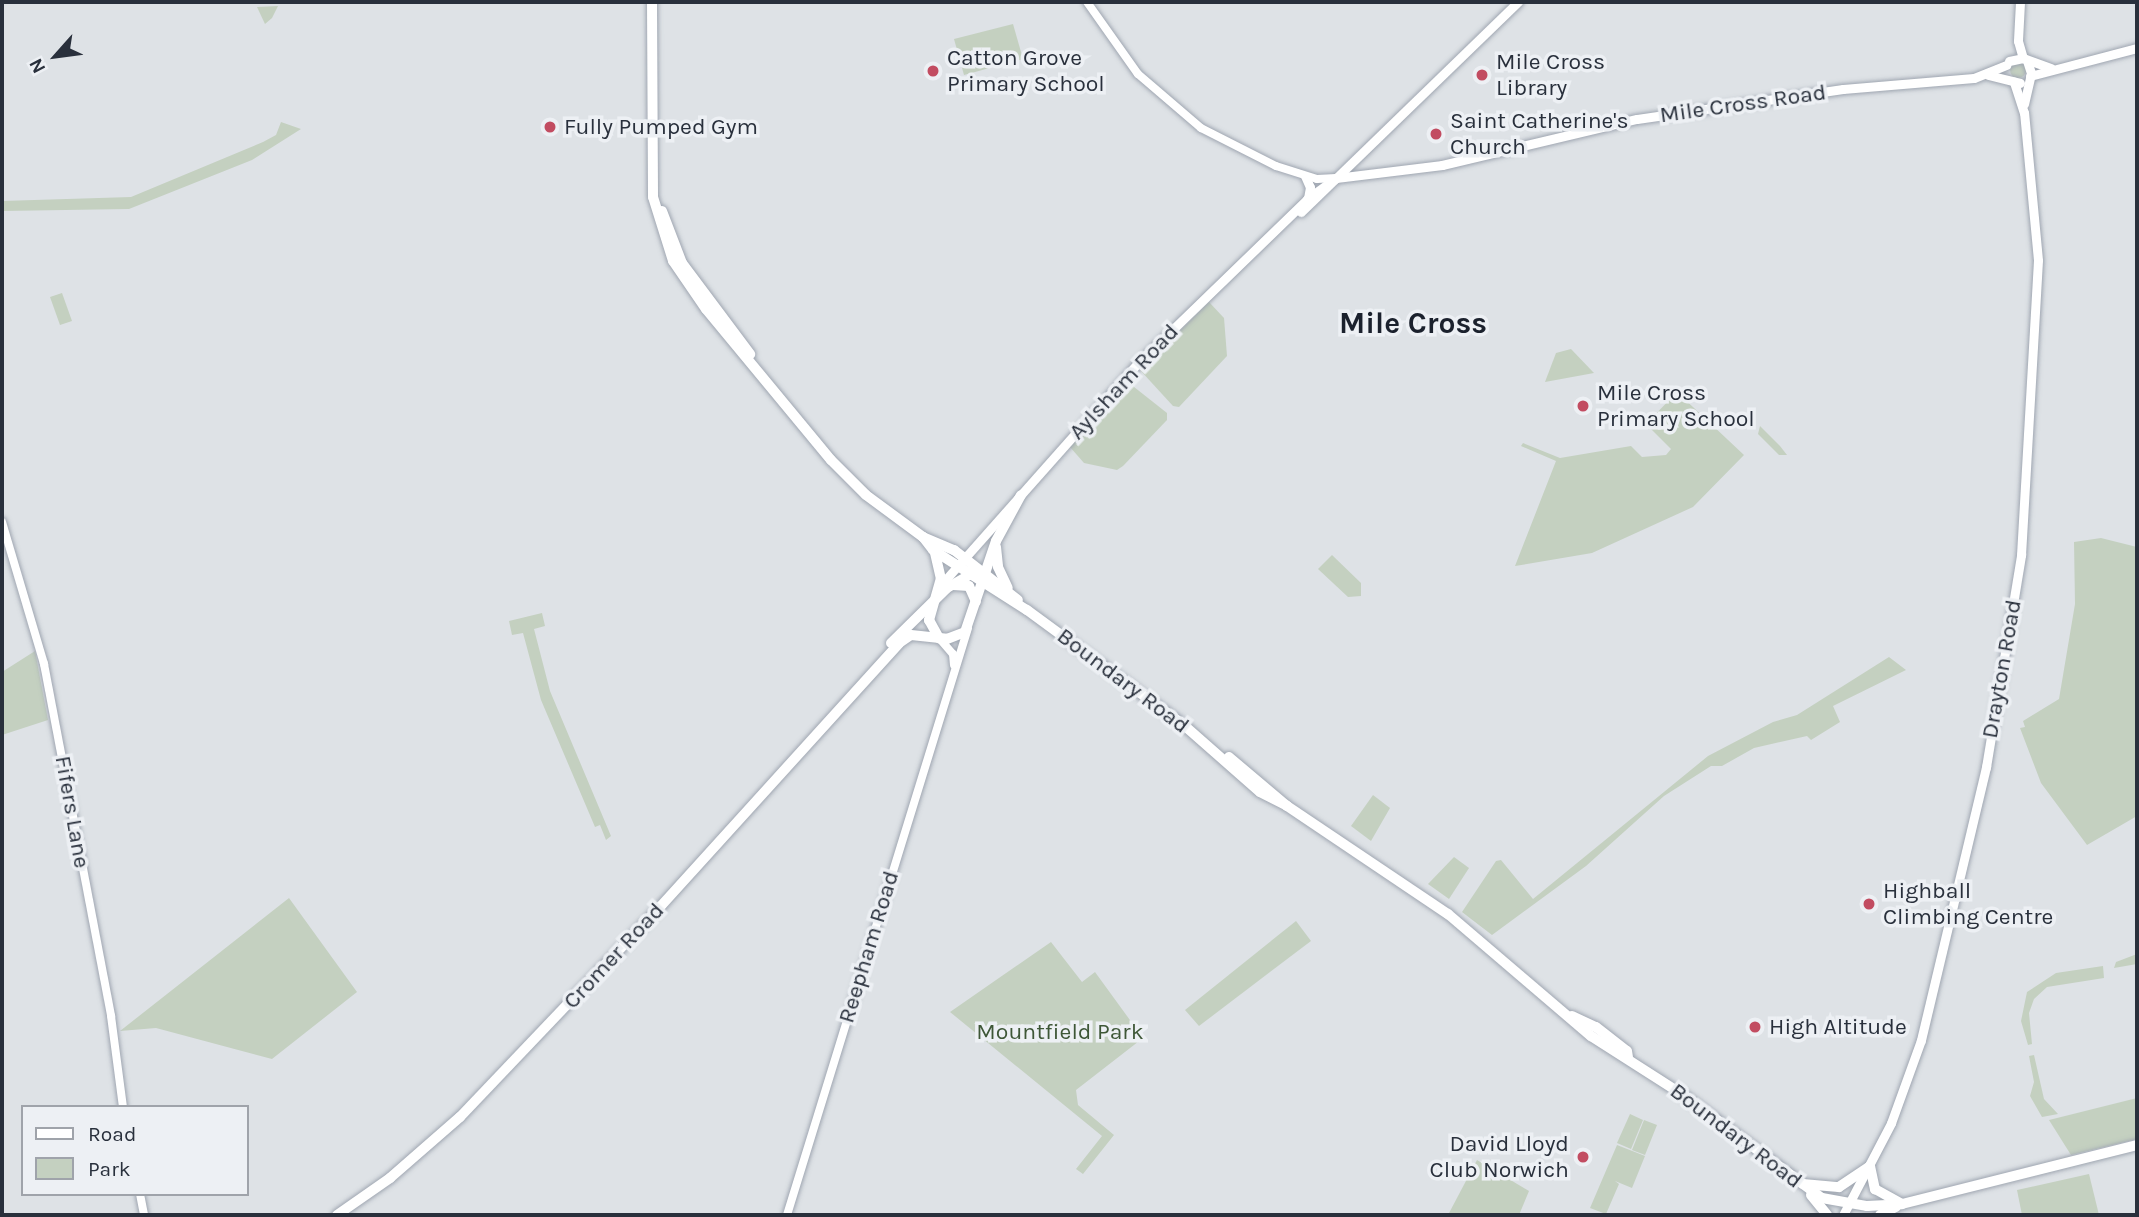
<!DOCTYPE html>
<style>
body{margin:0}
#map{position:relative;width:2139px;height:1217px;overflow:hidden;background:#dee2e6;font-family:Karla,sans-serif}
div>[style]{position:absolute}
.green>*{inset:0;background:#c4d0c0}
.round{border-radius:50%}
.roads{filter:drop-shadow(0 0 2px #9fa6b1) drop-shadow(0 0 2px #9fa6b1)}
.secondary>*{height:8px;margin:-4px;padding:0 4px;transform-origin:4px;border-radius:4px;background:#fff}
.primary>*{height:9px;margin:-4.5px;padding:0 4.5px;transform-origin:4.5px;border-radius:4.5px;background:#fff}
.highway>*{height:10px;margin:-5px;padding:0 5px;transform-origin:5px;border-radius:5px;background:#fff}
.dots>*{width:19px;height:19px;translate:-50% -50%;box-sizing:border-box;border:4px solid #edf0f4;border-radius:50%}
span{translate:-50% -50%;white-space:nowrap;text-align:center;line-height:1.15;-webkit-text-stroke:7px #edf0f4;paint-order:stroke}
.poi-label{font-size:23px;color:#29303c}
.left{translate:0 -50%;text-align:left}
.right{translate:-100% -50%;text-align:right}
.street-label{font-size:23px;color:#29303c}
.park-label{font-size:23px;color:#3e5737}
.district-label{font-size:30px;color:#1b212d;font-weight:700}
.frame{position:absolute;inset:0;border:4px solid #29303c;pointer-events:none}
.legend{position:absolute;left:21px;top:1105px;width:228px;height:91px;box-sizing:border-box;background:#edf0f4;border:2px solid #9fa3aa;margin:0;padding:9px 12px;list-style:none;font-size:21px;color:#29303c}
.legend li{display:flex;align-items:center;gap:14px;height:35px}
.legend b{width:35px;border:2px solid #9fa3aa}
.north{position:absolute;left:21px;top:21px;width:70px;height:70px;-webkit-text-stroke:5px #edf0f4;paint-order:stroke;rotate:242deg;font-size:19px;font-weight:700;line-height:28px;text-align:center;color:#29303c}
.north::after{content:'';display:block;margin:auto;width:24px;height:32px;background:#29303c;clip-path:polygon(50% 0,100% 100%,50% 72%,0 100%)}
</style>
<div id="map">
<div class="green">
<i style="clip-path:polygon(278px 6px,272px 18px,265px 24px,257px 7px)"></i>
<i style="clip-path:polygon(1013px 24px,1023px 59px,964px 75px,954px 39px)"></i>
<i class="round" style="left:2010px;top:62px;width:16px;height:16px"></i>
<i style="clip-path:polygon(281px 122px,301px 129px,252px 160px,129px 209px,2px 211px,2px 201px,131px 197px,263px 142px,276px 135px)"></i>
<i style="clip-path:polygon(62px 293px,72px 321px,60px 325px,50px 297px)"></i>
<i style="clip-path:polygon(1209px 302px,1224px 318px,1227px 356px,1179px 407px,1173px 406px,1140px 370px)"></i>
<i style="clip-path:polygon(1571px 349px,1594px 373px,1545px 382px,1556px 353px)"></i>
<i style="clip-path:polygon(1129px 383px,1167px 413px,1167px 420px,1123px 466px,1117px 470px,1084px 463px,1070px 447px)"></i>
<i style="clip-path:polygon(1677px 392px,1744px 455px,1693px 507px,1592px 553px,1515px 566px,1556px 461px,1521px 446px,1523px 443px,1560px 458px,1631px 446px,1642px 457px,1666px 455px,1671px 449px,1646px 424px)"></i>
<i style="clip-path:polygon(1760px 426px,1780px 446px,1787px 455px,1779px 455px,1758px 434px)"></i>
<i style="clip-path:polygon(2101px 538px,2137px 547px,2137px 816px,2087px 845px,2041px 783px,2020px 728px,2025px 727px,2023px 721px,2059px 699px,2075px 604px,2074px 542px)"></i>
<i style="clip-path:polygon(1332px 555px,1361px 583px,1361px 596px,1348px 597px,1318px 569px)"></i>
<i style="clip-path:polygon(542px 613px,545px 626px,534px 629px,550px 691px,611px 836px,606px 840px,600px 825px,595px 827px,541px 700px,523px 633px,512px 635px,509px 621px)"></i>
<i style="clip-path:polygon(35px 651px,48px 720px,2px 735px,2px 672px)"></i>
<i style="clip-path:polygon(1889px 657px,1906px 670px,1833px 706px,1840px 722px,1811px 740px,1807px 736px,1754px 748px,1722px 766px,1711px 766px,1664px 796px,1586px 866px,1492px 935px,1462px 912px,1496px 861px,1501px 860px,1533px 899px,1708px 756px,1773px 722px,1797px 715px)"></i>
<i style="clip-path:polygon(1373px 795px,1390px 808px,1371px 841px,1351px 826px)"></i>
<i style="clip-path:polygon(1454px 857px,1469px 868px,1449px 899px,1428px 884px)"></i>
<i style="clip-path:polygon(289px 898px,357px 992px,272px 1059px,156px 1028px,120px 1031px)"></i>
<i style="clip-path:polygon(1296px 921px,1311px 941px,1199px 1026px,1185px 1010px)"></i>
<i style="clip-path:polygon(1051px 942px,1082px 982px,1095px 972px,1143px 1038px,1076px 1090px,1078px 1105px,1114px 1135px,1083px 1174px,1076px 1169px,1102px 1136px,950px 1012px)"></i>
<i style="clip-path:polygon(2137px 954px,2137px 964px,2114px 968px,2116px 962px)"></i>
<i style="clip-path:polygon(2103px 966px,2104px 978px,2047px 987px,2034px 999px,2029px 1013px,2032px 1044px,2028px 1045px,2021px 1021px,2027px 992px,2056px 973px)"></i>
<i style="clip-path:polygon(2034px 1055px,2044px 1099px,2058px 1114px,2042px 1117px,2030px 1096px,2034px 1082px,2029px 1056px)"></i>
<i style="clip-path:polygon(2137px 1098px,2137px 1139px,2071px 1155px,2049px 1120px)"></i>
<i style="clip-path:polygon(1630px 1114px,1643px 1120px,1631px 1149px,1617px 1143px)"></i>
<i style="clip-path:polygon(1644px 1120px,1657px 1125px,1645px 1155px,1632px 1150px)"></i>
<i style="clip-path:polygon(1617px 1145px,1645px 1156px,1632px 1188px,1615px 1181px,1619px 1184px,1606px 1214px,1590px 1208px)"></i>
<i style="clip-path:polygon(1477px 1160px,1529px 1191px,1519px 1215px,1448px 1215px)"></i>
<i style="clip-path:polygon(2089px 1174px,2099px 1215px,2022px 1215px,2017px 1190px)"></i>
</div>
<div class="roads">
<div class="secondary">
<i style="left:1087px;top:2px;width:88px;rotate:54.7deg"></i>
<i style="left:1138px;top:74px;width:83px;rotate:40.6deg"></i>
<i style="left:1201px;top:128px;width:84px;rotate:26.9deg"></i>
<i style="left:1276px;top:166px;width:43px;rotate:17.6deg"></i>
<i style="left:1317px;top:179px;width:19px;rotate:-3deg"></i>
<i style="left:2px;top:522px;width:148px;rotate:73.5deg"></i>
<i style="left:44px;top:664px;width:358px;rotate:79.2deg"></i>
<i style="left:111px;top:1016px;width:92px;rotate:82.5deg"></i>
<i style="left:939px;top:638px;width:21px;rotate:49deg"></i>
<i style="left:953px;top:654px;width:11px;rotate:85deg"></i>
<i style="left:140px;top:1194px;width:21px;rotate:79deg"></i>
<i style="left:787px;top:1215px;width:614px;rotate:-72.86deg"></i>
</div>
<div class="primary">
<i style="left:2020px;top:2px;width:39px;rotate:93deg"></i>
<i style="left:2018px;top:41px;width:18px;rotate:74deg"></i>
<i style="left:2009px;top:61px;width:14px;rotate:-12deg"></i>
<i style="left:2023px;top:58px;width:30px;rotate:20deg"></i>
<i style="left:1988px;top:75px;width:33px;rotate:14deg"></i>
<i style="left:2030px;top:76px;width:111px;rotate:-14.7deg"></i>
<i style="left:2024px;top:104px;width:32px;rotate:-77deg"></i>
<i style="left:2031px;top:73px;width:13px;rotate:-108deg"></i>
<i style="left:1305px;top:176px;width:12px;rotate:66deg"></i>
<i style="left:1310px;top:187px;width:11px;rotate:100deg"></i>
<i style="left:1301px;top:212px;width:302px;rotate:-44.1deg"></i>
<i style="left:939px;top:587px;width:301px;rotate:-48.4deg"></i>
<i style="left:1139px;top:362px;width:234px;rotate:-44.1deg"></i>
<i style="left:1307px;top:199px;width:36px;rotate:-36deg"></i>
<i style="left:1336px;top:178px;width:107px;rotate:-7deg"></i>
<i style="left:1442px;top:165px;width:200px;rotate:-13.3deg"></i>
<i style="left:1637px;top:119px;width:208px;rotate:-8.3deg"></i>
<i style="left:1843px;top:89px;width:131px;rotate:-4.8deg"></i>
<i style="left:1974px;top:78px;width:35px;rotate:-22deg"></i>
<i style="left:1843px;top:1215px;width:104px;rotate:-62.4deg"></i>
<i style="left:1891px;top:1123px;width:88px;rotate:-70.1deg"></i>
<i style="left:1921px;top:1040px;width:281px;rotate:-76.6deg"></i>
<i style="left:1986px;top:767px;width:215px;rotate:-80.6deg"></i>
<i style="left:2021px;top:555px;width:295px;rotate:-86.7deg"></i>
<i style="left:2038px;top:260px;width:148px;rotate:-95.4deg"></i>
<i style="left:2024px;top:113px;width:33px;rotate:-108deg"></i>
</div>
<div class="highway">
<i style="left:652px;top:2px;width:195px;rotate:89.7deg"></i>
<i style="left:653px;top:197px;width:67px;rotate:72.6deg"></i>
<i style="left:673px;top:261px;width:58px;rotate:55.5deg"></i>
<i style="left:706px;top:309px;width:196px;rotate:50.4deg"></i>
<i style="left:831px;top:460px;width:49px;rotate:45deg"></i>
<i style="left:866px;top:495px;width:71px;rotate:36.4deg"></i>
<i style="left:923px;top:537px;width:16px;rotate:52deg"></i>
<i style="left:933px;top:550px;width:112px;rotate:32.6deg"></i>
<i style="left:1027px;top:610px;width:197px;rotate:36.3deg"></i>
<i style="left:1186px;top:727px;width:98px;rotate:41.3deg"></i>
<i style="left:1260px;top:792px;width:30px;rotate:27deg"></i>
<i style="left:662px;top:211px;width:56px;rotate:69deg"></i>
<i style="left:682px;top:263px;width:114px;rotate:53.2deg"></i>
<i style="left:923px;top:537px;width:34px;rotate:23deg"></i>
<i style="left:954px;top:550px;width:81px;rotate:38deg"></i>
<i style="left:996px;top:547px;width:20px;rotate:84deg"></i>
<i style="left:998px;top:567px;width:23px;rotate:65deg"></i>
<i style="left:935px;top:553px;width:26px;rotate:77deg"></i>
<i style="left:941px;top:578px;width:44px;rotate:105.9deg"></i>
<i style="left:929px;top:620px;width:21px;rotate:61deg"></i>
<i style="left:953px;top:585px;width:16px;rotate:4deg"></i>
<i style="left:969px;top:586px;width:17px;rotate:66deg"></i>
<i style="left:891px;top:643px;width:78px;rotate:-44.5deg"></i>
<i style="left:947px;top:588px;width:30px;rotate:-30deg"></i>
<i style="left:1229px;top:757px;width:76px;rotate:40.2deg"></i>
<i style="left:1287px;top:806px;width:194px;rotate:33.9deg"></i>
<i style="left:1448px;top:914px;width:188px;rotate:40.5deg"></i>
<i style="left:1591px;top:1036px;width:112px;rotate:32.6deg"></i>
<i style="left:1685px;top:1096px;width:171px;rotate:36.7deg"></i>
<i style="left:1822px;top:1198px;width:46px;rotate:10.1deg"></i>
<i style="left:1867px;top:1206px;width:35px;rotate:-3deg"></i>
<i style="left:1902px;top:1204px;width:242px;rotate:-14.1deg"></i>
<i style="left:1572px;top:1016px;width:26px;rotate:25deg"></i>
<i style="left:1596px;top:1027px;width:39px;rotate:38deg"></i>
<i style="left:1627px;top:1051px;width:6px;rotate:81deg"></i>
<i style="left:1870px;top:1166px;width:24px;rotate:78deg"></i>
<i style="left:1875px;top:1189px;width:29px;rotate:29deg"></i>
<i style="left:1803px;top:1184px;width:36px;rotate:5deg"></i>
<i style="left:1839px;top:1187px;width:37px;rotate:-34deg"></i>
<i style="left:1811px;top:1195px;width:26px;rotate:51deg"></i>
<i style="left:337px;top:1215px;width:65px;rotate:-34.9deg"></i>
<i style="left:390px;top:1178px;width:93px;rotate:-41.1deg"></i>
<i style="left:460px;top:1117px;width:290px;rotate:-46.4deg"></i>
<i style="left:660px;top:907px;width:356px;rotate:-47.8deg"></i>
<i style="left:899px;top:643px;width:14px;rotate:-34deg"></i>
<i style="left:911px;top:635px;width:36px;rotate:6deg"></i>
<i style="left:947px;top:639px;width:19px;rotate:-21deg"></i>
<i style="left:965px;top:632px;width:96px;rotate:-71.2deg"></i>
<i style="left:996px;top:541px;width:52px;rotate:-61.5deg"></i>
<i style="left:1880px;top:1215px;width:18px;rotate:-27deg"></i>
</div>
</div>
<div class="dots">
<i style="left:933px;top:71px;background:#c24c61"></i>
<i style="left:1482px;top:75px;background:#c24c61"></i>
<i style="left:550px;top:127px;background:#c24c61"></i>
<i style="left:1436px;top:134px;background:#c24c61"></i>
<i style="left:1583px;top:406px;background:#c24c61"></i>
<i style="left:1869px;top:904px;background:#c24c61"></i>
<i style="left:1755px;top:1027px;background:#c24c61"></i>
<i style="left:1583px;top:1157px;background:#c24c61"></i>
</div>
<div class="poi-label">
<span class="left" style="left:947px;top:71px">Catton Grove<br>Primary School</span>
<span class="left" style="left:1496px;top:75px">Mile Cross<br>Library</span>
<span class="left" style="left:1450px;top:134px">Saint Catherine's<br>Church</span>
<span class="left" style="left:564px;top:127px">Fully Pumped Gym</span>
<span class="left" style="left:1597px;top:406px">Mile Cross<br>Primary School</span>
<span class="left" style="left:1883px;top:904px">Highball<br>Climbing Centre</span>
<span class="left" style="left:1769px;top:1027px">High Altitude</span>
<span class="right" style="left:1569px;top:1157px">David Lloyd<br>Club Norwich</span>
</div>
<div class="street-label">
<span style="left:1743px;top:104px;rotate:-8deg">Mile Cross Road</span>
<span style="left:1124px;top:382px;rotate:-47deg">Aylsham Road</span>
<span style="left:2002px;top:669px;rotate:-80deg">Drayton Road</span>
<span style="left:1123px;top:681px;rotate:37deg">Boundary Road</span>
<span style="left:72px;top:812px;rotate:80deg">Fifers Lane</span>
<span style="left:869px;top:947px;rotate:-73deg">Reepham Road</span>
<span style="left:614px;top:956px;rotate:-47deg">Cromer Road</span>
<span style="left:1736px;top:1136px;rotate:37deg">Boundary Road</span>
</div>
<div class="park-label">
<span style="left:1060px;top:1032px">Mountfield Park</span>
</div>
<div class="district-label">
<span style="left:1413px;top:323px">Mile Cross</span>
</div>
<div class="frame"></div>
<ul class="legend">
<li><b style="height:9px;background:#fff"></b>Road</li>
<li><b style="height:19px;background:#c4d0c0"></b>Park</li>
</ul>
<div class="north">N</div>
</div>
